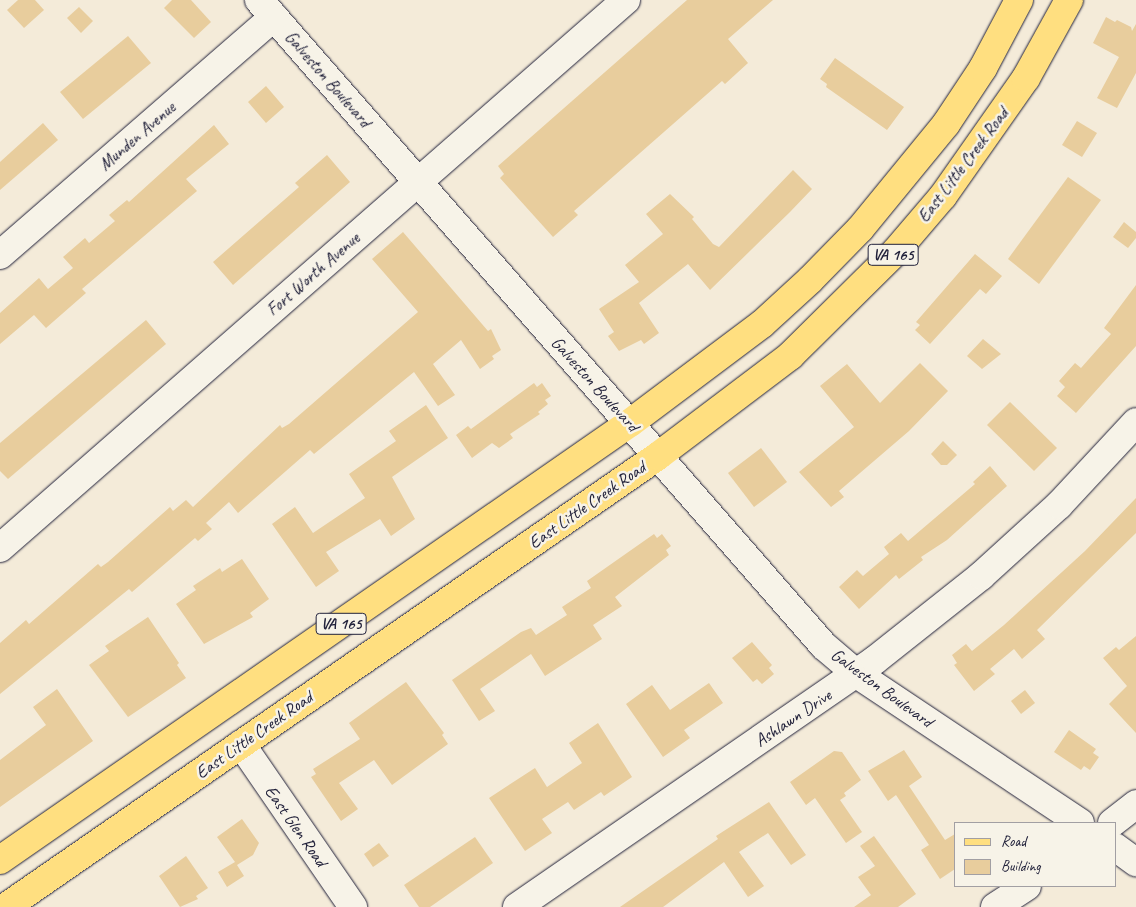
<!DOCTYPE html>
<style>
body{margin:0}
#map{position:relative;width:1136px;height:907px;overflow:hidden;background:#f4ebd9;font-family:Caveat,sans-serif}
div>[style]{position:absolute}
.building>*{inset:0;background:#e8cd9d}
.roads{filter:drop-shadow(0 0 1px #22223b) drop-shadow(0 0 1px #22223b)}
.minor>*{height:28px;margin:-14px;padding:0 14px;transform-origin:14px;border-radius:14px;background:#f7f3e8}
.major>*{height:28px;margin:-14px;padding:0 14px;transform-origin:14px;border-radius:14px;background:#ffdf80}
span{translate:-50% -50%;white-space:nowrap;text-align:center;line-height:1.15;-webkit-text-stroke:5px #f7f3e8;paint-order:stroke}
.shield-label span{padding:1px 4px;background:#f7f3e8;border:1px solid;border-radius:4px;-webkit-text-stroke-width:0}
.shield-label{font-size:16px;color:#22223b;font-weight:700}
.street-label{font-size:18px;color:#22223b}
.legend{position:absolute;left:954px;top:822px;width:162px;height:65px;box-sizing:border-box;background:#f7f3e8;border:1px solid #a29fa3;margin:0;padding:6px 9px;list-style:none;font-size:15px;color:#22223b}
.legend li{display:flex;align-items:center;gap:10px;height:25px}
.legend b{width:25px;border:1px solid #a29fa3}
</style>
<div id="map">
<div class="building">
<i style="clip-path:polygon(18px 0,35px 0,44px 10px,24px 28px,7px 10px)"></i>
<i style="clip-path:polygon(172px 0,191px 0,211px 22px,194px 38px,164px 8px)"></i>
<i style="clip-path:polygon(687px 0,773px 0,728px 39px,748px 63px,725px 84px,722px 81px,574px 211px,578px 215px,553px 237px,500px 178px,504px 174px,498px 166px)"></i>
<i style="clip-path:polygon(79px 7px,93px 21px,81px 33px,67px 18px)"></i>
<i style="clip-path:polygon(1106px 17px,1115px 22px,1117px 20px,1131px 27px,1132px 31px,1136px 24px,1136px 73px,1117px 108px,1097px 98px,1119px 57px,1093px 43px)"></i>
<i style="clip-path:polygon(128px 36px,151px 63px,83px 119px,60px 92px)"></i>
<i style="clip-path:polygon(835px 58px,904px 107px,887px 130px,826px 87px,827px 84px,820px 79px)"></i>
<i style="clip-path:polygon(266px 86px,284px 107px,266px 123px,248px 102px)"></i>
<i style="clip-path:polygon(1077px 121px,1097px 133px,1082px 157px,1062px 145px)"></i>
<i style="clip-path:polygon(43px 123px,58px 140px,0 190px,0 162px)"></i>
<i style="clip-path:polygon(214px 125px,229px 144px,186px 179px,197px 191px,82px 289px,86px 293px,46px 328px,34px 315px,0 344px,0 313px,39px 278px,48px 289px,73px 268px,63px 257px,85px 238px,89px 243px,115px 221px,109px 215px,127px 200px,129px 202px)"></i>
<i style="clip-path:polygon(327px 155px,350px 182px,233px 285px,213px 262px,299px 187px,295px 183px)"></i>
<i style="clip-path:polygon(793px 170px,812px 189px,790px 212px,710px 290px,688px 264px,639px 303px,659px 333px,644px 344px,641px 340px,619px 351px,608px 336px,614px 332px,599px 309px,639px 282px,625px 265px,663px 234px,646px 214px,670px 194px,694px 217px,692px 219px,713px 244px,719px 247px)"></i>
<i style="clip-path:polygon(1068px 177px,1101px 200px,1039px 284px,1008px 259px)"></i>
<i style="clip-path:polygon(1124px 222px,1136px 232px,1136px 238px,1128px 248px,1113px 237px)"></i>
<i style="clip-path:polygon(403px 232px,488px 331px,491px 329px,501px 350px,492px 356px,494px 359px,480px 369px,461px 340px,433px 364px,455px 395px,438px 406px,414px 372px,314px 454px,310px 450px,238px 513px,229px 502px,206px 523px,212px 529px,198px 541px,195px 538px,132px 592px,129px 589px,0 694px,0 643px,26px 620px,29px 624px,98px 564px,101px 567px,108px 562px,170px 507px,173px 511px,186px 500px,193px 507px,280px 425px,282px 428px,289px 424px,418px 312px,372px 259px)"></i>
<i style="clip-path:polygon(975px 254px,1002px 276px,986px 294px,980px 289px,930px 344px,915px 330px,920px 325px,916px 322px)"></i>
<i style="clip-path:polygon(1136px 285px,1136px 346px,1076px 413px,1057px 396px,1065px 387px,1059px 381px,1075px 363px,1081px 368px,1111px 334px,1104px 328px)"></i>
<i style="clip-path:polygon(146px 320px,166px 344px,8px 479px,0 471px,0 443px)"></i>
<i style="clip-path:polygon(983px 339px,1001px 354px,982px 369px,967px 356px)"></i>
<i style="clip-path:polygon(920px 363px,948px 391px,909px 431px,839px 491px,844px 497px,831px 507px,799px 472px,854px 427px,820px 386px,847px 364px,880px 403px)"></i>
<i style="clip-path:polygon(534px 383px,537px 387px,542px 383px,551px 396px,545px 400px,548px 404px,538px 412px,540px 414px,510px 434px,513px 438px,499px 448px,492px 443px,472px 458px,456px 435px,468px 426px,471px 429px)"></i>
<i style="clip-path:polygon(1010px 402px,1057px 448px,1034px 471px,987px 425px)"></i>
<i style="clip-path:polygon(426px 405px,448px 438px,392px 477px,415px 519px,391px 536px,380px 519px,326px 552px,339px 571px,316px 587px,272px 524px,295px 507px,313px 533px,365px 498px,349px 474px,396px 441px,389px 431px)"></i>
<i style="clip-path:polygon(943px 441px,957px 455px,947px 465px,941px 465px,931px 454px)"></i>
<i style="clip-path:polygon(761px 448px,787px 482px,754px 507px,728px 473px)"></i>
<i style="clip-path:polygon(990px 466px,1007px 486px,947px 540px,921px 557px,923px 560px,899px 579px,896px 575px,859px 609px,839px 587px,857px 570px,863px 576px,889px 554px,884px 547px,901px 533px,908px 541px,975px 484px,973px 482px)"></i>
<i style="clip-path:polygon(1136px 498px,1136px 533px,1037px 630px,1045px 639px,1022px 659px,1014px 649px,990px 669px,995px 674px,974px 691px,954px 665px,957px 663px,952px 655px,966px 644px,972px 651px,1004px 625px,1085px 551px)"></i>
<i style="clip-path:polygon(654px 534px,657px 538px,662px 534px,671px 546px,666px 550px,669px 555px,615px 597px,622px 606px,593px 625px,602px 639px,545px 676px,531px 654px,480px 689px,495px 711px,479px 721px,452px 680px,521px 632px,531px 628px,536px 635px,567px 615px,562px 607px,591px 588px,587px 581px)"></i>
<i style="clip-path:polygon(242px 559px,269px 599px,250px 613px,253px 617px,204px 644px,176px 604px,196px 590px,193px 586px,220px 568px,222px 572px)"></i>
<i style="clip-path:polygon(148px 617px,179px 663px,177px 665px,186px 678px,128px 717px,89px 665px,109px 651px,105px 646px)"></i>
<i style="clip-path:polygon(1136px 636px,1136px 733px,1109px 704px,1127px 686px,1103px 658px,1116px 647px,1119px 650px)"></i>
<i style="clip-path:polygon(752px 642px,772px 665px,769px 668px,774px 674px,762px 684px,757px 679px,753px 682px,732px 658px)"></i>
<i style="clip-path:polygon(406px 682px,444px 733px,442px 735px,448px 744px,392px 785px,374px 760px,339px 783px,358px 809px,341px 821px,311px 777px,316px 774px,313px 769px,360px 739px,349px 723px)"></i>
<i style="clip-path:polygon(709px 683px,723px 703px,684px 730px,690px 738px,663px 757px,626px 704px,652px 685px,670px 710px)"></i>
<i style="clip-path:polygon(57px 689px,93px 741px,0 807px,0 760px,46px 725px,33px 707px)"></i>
<i style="clip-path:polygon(1025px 690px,1035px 703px,1021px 714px,1011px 701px)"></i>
<i style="clip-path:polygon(598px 723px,632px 777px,604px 796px,601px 792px,574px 810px,568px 802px,542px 819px,552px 833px,525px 851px,489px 798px,535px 768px,547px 787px,582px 763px,569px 743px)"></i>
<i style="clip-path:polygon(1069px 730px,1096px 749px,1093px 753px,1099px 757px,1090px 770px,1084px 766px,1081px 770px,1054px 752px)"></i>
<i style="clip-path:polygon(904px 750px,922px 777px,909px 786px,945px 840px,955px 834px,955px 869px,940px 879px,921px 850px,929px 845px,896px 795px,888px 801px,868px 771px)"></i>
<i style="clip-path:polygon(834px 751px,842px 752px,861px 780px,844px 793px,846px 796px,840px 800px,862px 832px,846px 843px,815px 798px,806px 805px,790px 782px)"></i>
<i style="clip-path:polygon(769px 802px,806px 855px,791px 865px,768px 833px,739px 852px,764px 886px,748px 897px,724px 862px,663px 907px,620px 907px,718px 839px,716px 836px)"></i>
<i style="clip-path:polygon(242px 819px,259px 843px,253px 855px,237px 865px,244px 876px,227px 887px,218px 872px,235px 862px,217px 837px)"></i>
<i style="clip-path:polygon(874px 836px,916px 894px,898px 907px,854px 907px,871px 895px,858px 877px,875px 866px,860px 846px)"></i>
<i style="clip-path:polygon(475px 837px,493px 863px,430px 907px,419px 907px,404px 885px)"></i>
<i style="clip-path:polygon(379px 843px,389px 856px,373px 867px,364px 854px)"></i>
<i style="clip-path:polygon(186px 856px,208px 888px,196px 896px,198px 899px,180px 907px,159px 876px)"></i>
</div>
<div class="roads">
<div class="minor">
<i style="left:259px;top:0;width:858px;rotate:48.83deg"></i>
<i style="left:824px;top:646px;width:43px;rotate:40.3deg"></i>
<i style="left:857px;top:674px;width:268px;rotate:33.7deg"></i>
<i style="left:0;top:255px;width:363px;rotate:-41deg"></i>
<i style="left:0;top:548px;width:832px;rotate:-41.2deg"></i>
<i style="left:241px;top:744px;width:198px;rotate:55.5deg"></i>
<i style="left:1112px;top:823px;width:31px;rotate:-38deg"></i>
<i style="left:1115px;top:847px;width:26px;rotate:36deg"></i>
<i style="left:517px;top:907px;width:435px;rotate:-34.6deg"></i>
<i style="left:875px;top:660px;width:135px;rotate:-38.4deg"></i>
<i style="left:981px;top:576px;width:105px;rotate:-42.3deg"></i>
<i style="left:1059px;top:505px;width:113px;rotate:-47.1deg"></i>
<i style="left:995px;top:907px;width:38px;rotate:-33deg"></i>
</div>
<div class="major">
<i style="left:0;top:860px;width:767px;rotate:-34.75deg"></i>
<i style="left:630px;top:423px;width:165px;rotate:-36.9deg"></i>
<i style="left:762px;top:324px;width:65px;rotate:-42.5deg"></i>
<i style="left:810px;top:280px;width:71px;rotate:-45.6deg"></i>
<i style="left:860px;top:229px;width:136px;rotate:-50.7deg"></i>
<i style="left:946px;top:124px;width:67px;rotate:-56.5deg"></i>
<i style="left:983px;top:68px;width:77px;rotate:-62.1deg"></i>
<i style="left:6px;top:907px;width:793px;rotate:-34.67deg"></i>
<i style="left:658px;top:456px;width:166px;rotate:-37.1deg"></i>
<i style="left:790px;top:356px;width:149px;rotate:-44.7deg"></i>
<i style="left:896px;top:251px;width:72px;rotate:-49.5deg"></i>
<i style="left:943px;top:196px;width:144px;rotate:-54.9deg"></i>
<i style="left:1026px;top:78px;width:89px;rotate:-61.1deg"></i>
</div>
</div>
<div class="shield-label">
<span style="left:893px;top:255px">VA 165</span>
<span style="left:341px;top:624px">VA 165</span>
</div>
<div class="street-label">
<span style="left:328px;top:79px;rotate:49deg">Galveston Boulevard</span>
<span style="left:137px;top:136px;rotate:-41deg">Munden Avenue</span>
<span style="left:963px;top:165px;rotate:-53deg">East Little Creek Road</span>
<span style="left:313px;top:274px;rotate:-41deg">Fort Worth Avenue</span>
<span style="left:595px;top:384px;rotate:48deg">Galveston Boulevard</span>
<span style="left:587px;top:505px;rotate:-35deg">East Little Creek Road</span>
<span style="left:882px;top:688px;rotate:36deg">Galveston Boulevard</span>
<span style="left:793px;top:718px;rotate:-34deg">Ashlawn Drive</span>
<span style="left:254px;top:735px;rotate:-35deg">East Little Creek Road</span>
<span style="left:296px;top:826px;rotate:55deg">East Glen Road</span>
</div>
<ul class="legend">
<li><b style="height:6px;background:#ffdf80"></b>Road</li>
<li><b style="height:14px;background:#e8cd9d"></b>Building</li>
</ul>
</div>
